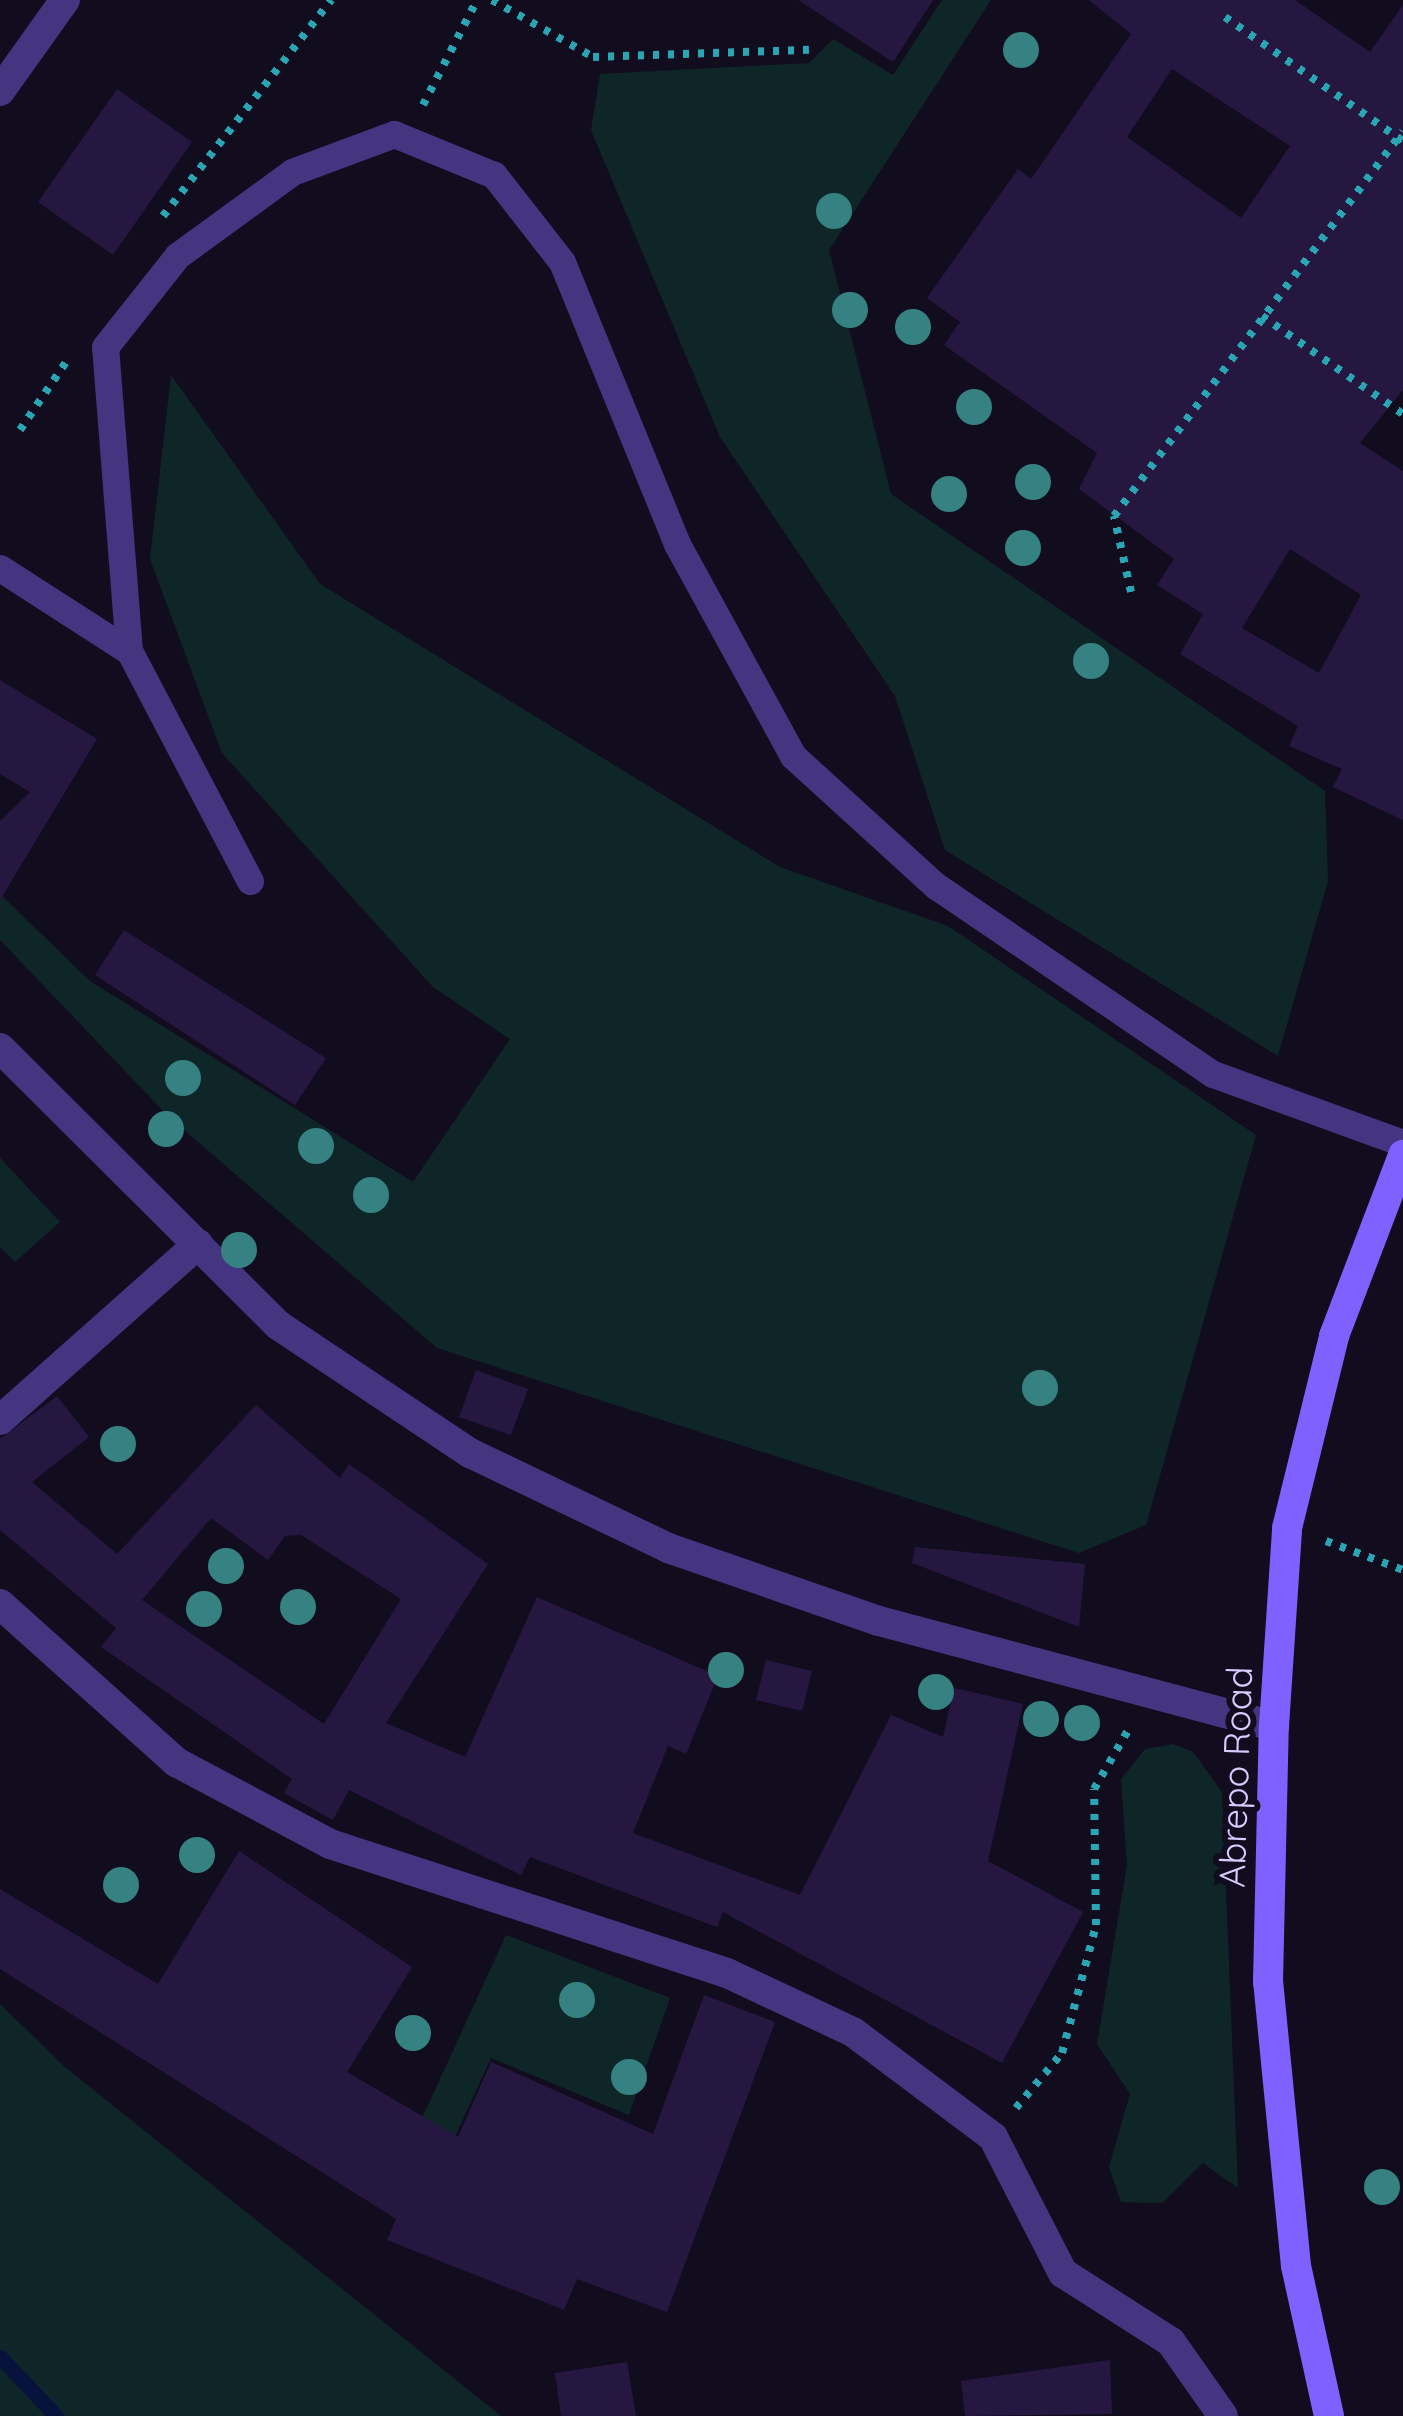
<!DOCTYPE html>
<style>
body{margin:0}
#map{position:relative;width:1403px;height:2416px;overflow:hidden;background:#120c1f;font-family:Quicksand,sans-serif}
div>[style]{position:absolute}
.green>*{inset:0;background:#0f2629}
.stream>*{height:15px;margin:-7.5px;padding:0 7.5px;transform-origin:7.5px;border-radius:7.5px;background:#07123d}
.building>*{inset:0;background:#261741}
.path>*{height:8px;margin-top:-4px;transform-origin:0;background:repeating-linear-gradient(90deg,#2aa5b3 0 6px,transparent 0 15px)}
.lane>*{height:27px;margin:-13.5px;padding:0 13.5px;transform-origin:13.5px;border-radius:13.5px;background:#443580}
.street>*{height:30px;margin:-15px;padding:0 15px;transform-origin:15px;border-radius:15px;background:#443580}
.secondary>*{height:30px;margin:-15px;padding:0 15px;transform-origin:15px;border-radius:15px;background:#7e61ff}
.trees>*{width:36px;height:36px;margin:-18px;border-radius:50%;background:#368283}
span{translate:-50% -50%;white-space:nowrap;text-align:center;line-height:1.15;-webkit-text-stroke:12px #120c1f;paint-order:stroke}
.street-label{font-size:36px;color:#d9caff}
</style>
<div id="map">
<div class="green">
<i style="clip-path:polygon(942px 0,991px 0,829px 250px,891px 494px,1325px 791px,1328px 881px,1278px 1056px,945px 850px,895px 696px,720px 437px,591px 130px,600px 74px,809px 63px,833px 39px,893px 75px)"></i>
<i style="clip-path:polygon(171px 375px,320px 584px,780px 867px,948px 926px,1256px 1135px,1146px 1525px,1079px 1553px,437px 1348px,168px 1116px,0 940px,0 894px,90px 981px,413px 1182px,510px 1039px,433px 987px,222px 753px,150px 559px)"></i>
<i style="clip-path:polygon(0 1158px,60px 1222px,15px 1262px,0 1247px)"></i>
<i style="clip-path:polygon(1173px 1744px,1193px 1752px,1222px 1792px,1238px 2188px,1203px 2163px,1162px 2203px,1121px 2202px,1109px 2167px,1130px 2094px,1097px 2044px,1127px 1865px,1121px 1779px,1145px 1749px)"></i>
<i style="clip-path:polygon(506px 1935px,670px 1998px,629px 2115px,491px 2058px,436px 2178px,402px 2162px)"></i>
<i style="clip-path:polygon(0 2004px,65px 2067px,501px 2416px,0 2416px)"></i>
</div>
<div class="stream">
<i style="left:0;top:2357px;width:81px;rotate:46.5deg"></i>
</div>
<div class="building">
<i style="clip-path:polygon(798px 0,933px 0,893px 62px)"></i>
<i style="clip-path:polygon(evenodd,1089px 0,1295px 0,1370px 52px,1403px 5px,1403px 390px,1360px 443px,1403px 471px,1403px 820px,1333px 787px,1342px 769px,1289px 746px,1298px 726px,1180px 654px,1203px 614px,1157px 585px,1174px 559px,1079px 489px,1097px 453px,944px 345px,960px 322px,927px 298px,1018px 169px,1031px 179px,1131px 34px,1089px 0,1172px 69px,1290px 146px,1241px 218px,1127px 137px,1172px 69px,1089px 0,1290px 549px,1361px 595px,1319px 673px,1242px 628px,1290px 549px)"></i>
<i style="clip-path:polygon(117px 89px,192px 142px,113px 255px,38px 202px)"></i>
<i style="clip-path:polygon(0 680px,97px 739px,0 900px,0 821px,30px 792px,0 774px)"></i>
<i style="clip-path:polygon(124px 930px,326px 1058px,295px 1105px,95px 975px)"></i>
<i style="clip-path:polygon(476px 1370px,528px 1389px,511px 1435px,459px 1417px)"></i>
<i style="clip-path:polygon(evenodd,57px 1396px,89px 1437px,32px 1482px,117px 1554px,256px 1405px,340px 1478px,349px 1464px,488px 1564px,386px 1723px,465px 1757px,537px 1597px,718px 1676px,686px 1754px,668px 1746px,633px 1833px,800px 1895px,891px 1715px,943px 1737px,954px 1688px,1023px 1704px,988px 1861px,1083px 1912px,1002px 2063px,723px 1912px,717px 1927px,530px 1857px,521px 1875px,349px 1790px,333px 1820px,284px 1793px,292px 1779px,101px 1647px,116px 1628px,0 1530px,0 1439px,57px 1396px,211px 1518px,268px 1560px,285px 1536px,301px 1535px,401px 1599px,324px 1724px,142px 1600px,211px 1518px)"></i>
<i style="clip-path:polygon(915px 1547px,1085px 1564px,1079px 1627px,912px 1563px)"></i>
<i style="clip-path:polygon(766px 1660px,812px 1671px,802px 1711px,756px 1700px)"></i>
<i style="clip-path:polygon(239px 1851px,412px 1967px,347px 2072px,458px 2137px,491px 2062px,653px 2134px,704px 1995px,775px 2022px,667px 2312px,577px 2279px,564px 2310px,387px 2240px,396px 2219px,0 1969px,0 1889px,158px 1984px)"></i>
<i style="clip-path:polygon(1110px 2360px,1112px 2414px,965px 2416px,961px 2381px)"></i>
<i style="clip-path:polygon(627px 2362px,636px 2416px,561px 2416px,555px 2373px)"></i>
</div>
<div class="path">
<i style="left:492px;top:0;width:116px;rotate:29.4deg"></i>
<i style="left:593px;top:57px;width:216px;rotate:-1.9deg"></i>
<i style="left:1225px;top:17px;width:217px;rotate:34.9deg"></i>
<i style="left:423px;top:105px;width:118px;rotate:-62.8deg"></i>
<i style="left:163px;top:216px;width:274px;rotate:-52.1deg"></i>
<i style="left:1262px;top:316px;width:172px;rotate:34.8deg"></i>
<i style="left:20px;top:430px;width:86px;rotate:-55.9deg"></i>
<i style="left:1131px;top:592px;width:78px;rotate:-102.6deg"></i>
<i style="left:1114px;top:516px;width:481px;rotate:-53.1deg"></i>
<i style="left:1326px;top:1541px;width:82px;rotate:20.6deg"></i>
<i style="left:1016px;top:2108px;width:72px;rotate:-50.1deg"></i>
<i style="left:1062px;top:2053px;width:132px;rotate:-75.1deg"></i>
<i style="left:1096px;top:1925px;width:136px;rotate:-90.8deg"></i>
<i style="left:1094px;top:1789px;width:72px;rotate:-59.9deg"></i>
</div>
<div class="lane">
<i style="left:0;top:568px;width:153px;rotate:32.8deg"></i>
<i style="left:250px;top:881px;width:260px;rotate:-117.7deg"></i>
<i style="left:129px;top:651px;width:305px;rotate:-94.5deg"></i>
<i style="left:105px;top:347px;width:116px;rotate:-51.6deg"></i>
<i style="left:177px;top:256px;width:142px;rotate:-36.1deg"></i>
<i style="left:292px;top:172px;width:109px;rotate:-20.4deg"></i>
<i style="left:394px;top:134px;width:108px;rotate:22.3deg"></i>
<i style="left:494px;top:175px;width:110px;rotate:52deg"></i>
<i style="left:562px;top:262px;width:305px;rotate:67.8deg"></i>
<i style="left:677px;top:544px;width:242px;rotate:61.3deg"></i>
<i style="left:793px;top:756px;width:193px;rotate:42.3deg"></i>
<i style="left:936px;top:886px;width:335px;rotate:34.2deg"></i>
<i style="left:1213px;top:1074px;width:202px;rotate:20deg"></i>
</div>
<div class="street">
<i style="left:0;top:91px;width:112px;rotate:-54.5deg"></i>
<i style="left:0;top:1048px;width:392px;rotate:44.9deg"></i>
<i style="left:278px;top:1325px;width:231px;rotate:33.7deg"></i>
<i style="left:470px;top:1453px;width:220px;rotate:25.6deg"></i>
<i style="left:668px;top:1548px;width:223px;rotate:19.1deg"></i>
<i style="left:879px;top:1621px;width:409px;rotate:14.9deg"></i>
<i style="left:0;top:1420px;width:265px;rotate:-41.6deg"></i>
<i style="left:0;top:1604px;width:237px;rotate:41.9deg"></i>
<i style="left:176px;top:1762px;width:174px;rotate:28deg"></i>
<i style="left:330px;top:1844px;width:417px;rotate:18deg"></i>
<i style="left:727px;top:1973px;width:139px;rotate:25.1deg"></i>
<i style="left:853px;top:2032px;width:175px;rotate:36.9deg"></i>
<i style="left:993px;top:2137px;width:153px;rotate:62.8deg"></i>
<i style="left:1063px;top:2273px;width:128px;rotate:32.6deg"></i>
<i style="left:1171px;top:2342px;width:90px;rotate:54.9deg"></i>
</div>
<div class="secondary">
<i style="left:1329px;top:2416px;width:154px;rotate:-102.4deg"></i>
<i style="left:1296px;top:2266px;width:285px;rotate:-95.6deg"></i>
<i style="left:1268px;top:1982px;width:256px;rotate:-88.7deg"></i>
<i style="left:1274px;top:1726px;width:198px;rotate:-86.2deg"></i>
<i style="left:1287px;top:1528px;width:198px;rotate:-76.2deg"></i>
<i style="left:1334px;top:1336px;width:194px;rotate:-69.1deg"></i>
</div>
<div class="trees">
<i style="left:1021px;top:50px"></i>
<i style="left:834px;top:211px"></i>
<i style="left:850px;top:310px"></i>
<i style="left:913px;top:327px"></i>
<i style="left:974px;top:407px"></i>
<i style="left:1033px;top:482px"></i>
<i style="left:949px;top:494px"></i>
<i style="left:1023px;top:548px"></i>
<i style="left:1091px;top:661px"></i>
<i style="left:183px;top:1078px"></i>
<i style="left:166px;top:1129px"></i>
<i style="left:316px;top:1146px"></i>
<i style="left:371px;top:1195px"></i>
<i style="left:239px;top:1250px"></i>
<i style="left:1040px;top:1388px"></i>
<i style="left:118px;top:1444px"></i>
<i style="left:226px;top:1566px"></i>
<i style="left:298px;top:1607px"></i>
<i style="left:204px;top:1609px"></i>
<i style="left:726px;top:1670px"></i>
<i style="left:936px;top:1692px"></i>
<i style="left:1041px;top:1719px"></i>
<i style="left:1082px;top:1723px"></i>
<i style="left:197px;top:1855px"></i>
<i style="left:121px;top:1885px"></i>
<i style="left:577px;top:2000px"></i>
<i style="left:413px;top:2033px"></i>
<i style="left:629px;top:2077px"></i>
<i style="left:1382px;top:2187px"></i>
</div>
<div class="street-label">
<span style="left:1235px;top:1777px;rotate:-88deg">Abrepo Road</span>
</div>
</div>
